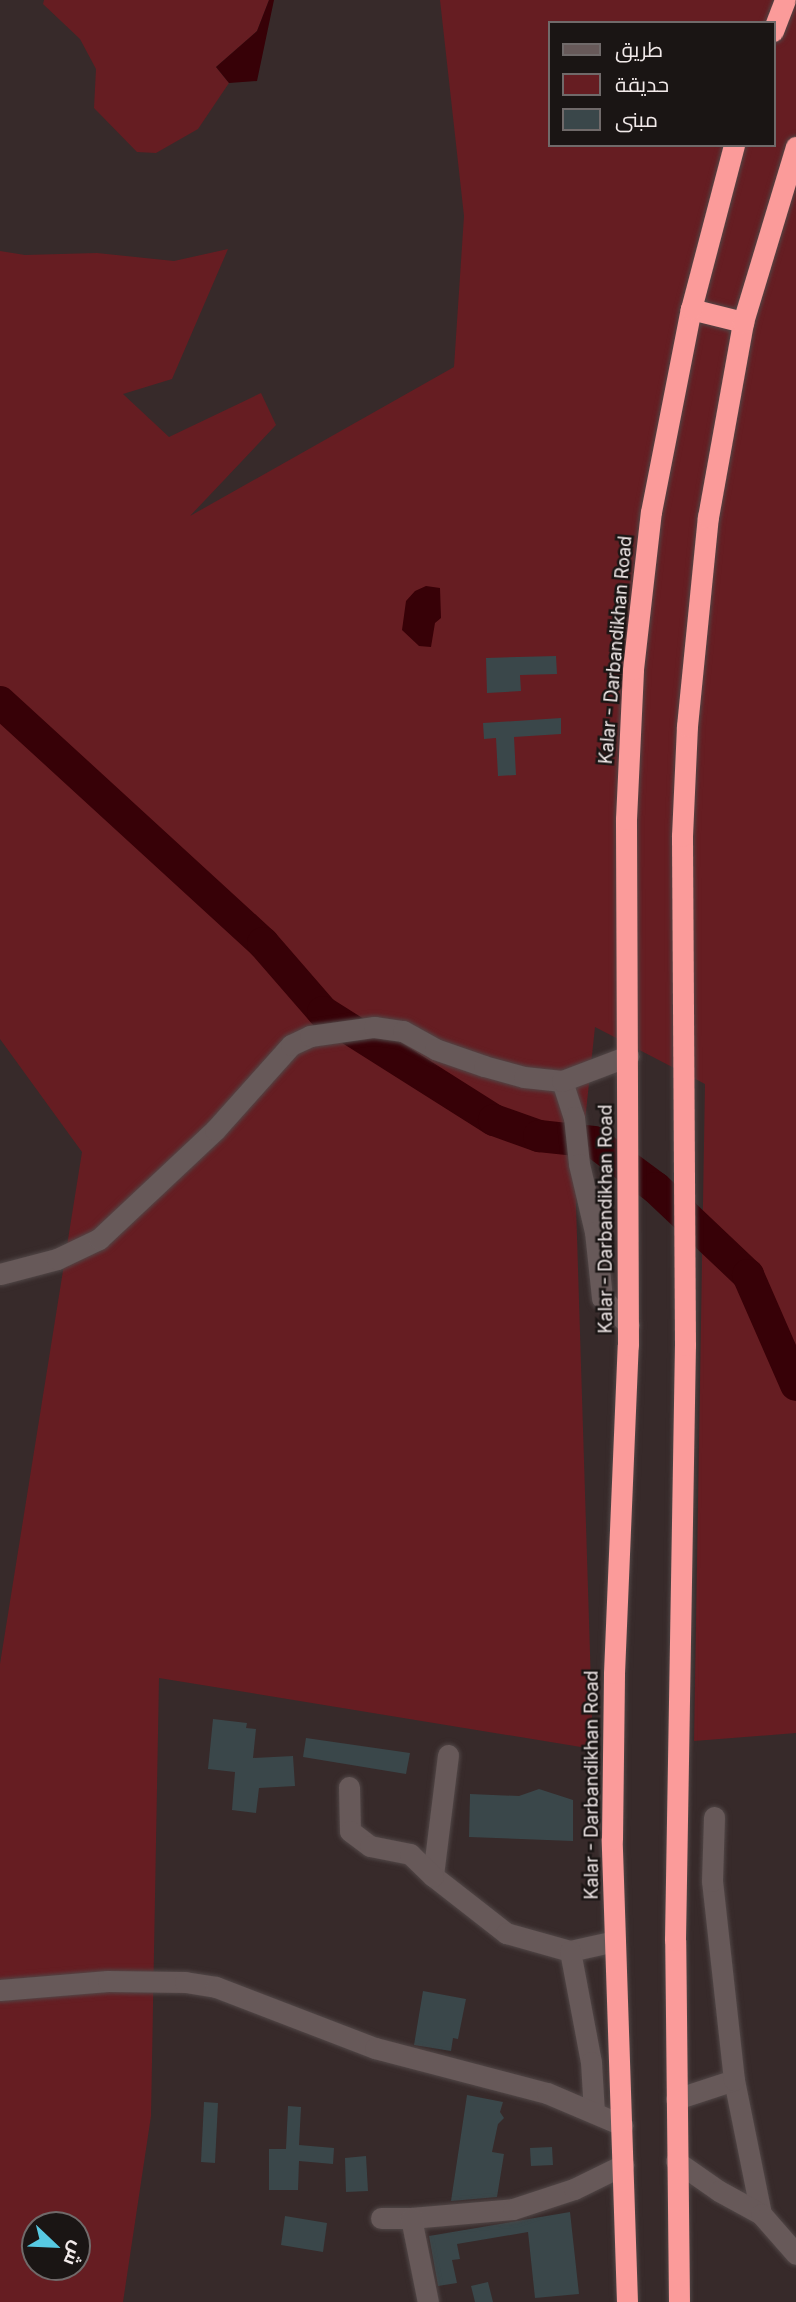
<!DOCTYPE html>
<meta charset="utf-8">
<style>
body{margin:0}
#map{position:relative;width:796px;height:2302px;overflow:hidden;background:#372a2a;font-family:Inter,Cairo,sans-serif}
div>[style]{position:absolute}
.green>*{inset:0;background:#661d22}
.water>*{inset:0;background:#370107}
.river>*{height:32px;margin:-16px;padding:0 16px;transform-origin:16px;border-radius:16px;background:#370107}
.building>*{inset:0;background:#3a474a}
.roads{filter:drop-shadow(0 0 2px #514747) drop-shadow(0 0 2px #514747)}
.minor>*{height:21px;margin:-10.5px;padding:0 10.5px;transform-origin:10.5px;border-radius:10.5px;background:#675959}
.highway>*{height:21px;margin:-10.5px;padding:0 10.5px;transform-origin:10.5px;border-radius:10.5px;background:#fb9b9a}
span{translate:-50% -50%;white-space:nowrap;text-align:center;line-height:1.15;-webkit-text-stroke:5px #1a1514;paint-order:stroke}
.street-label{font-size:18px;color:#f2eaea}
.legend{position:absolute;left:548px;top:21px;width:228px;height:126px;box-sizing:border-box;background:#1a1514;border:2px solid #706a6a;margin:0;padding:9px 12px;list-style:none;font-size:21px;color:#f2eaea}
.legend li{display:flex;align-items:center;gap:14px;height:35px}
.legend b{width:35px;border:2px solid #706a6a}
.north{position:absolute;left:21px;top:2211px;width:70px;height:70px;box-sizing:border-box;background:#1a1514;border:2px solid #706a6a;border-radius:50%;rotate:113deg;font-size:19px;font-weight:700;line-height:28px;text-align:center;color:#f2eaea}
.north::after{content:'';display:block;margin:auto;width:24px;height:32px;background:#57c9e2;clip-path:polygon(50% 0,100% 100%,50% 72%,0 100%)}
</style>
<div id="map">
<div class="green">
<i style="clip-path:polygon(44px 0,269px 0,257px 31px,216px 67px,229px 83px,198px 129px,156px 153px,137px 152px,94px 108px,96px 69px,80px 39px,43px 4px)"></i>
<i style="clip-path:polygon(evenodd,440px 0,796px 0,796px 1733px,694px 1741px,705px 1084px,595px 1027px,576px 1205px,593px 1749px,159px 1678px,151px 2116px,123px 2302px,0 2302px,0 1664px,82px 1152px,0 1039px,0 251px,25px 255px,97px 253px,174px 261px,228px 249px,172px 379px,123px 394px,169px 437px,261px 393px,276px 425px,190px 516px,454px 367px,464px 216px,440px 0,549px 23px,773px 23px,773px 145px,549px 145px,549px 23px,440px 0,35px 2225px,77px 2225px,77px 2267px,35px 2267px,35px 2225px)"></i>
</div>
<div class="water">
<i style="clip-path:polygon(269px 0,274px 0,257px 81px,229px 83px,216px 67px,257px 31px)"></i>
<i style="clip-path:polygon(426px 586px,440px 588px,441px 618px,435px 623px,431px 647px,419px 646px,402px 630px,406px 601px,415px 591px)"></i>
</div>
<div class="river">
<i style="left:0;top:702px;width:357px;rotate:42.5deg"></i>
<i style="left:263px;top:943px;width:91px;rotate:49deg"></i>
<i style="left:323px;top:1012px;width:202px;rotate:32.3deg"></i>
<i style="left:494px;top:1120px;width:48px;rotate:19.6deg"></i>
<i style="left:539px;top:1136px;width:55px;rotate:6.2deg"></i>
<i style="left:594px;top:1142px;width:77px;rotate:36.6deg"></i>
<i style="left:656px;top:1188px;width:127px;rotate:43.4deg"></i>
<i style="left:748px;top:1275px;width:120px;rotate:66.4deg"></i>
</div>
<div class="building">
<i style="clip-path:polygon(556px 656px,557px 674px,520px 675px,521px 691px,487px 693px,486px 658px)"></i>
<i style="clip-path:polygon(561px 718px,561px 734px,514px 737px,516px 775px,498px 776px,496px 738px,484px 739px,483px 723px)"></i>
<i style="clip-path:polygon(213px 1719px,247px 1723px,246px 1728px,256px 1729px,253px 1758px,293px 1756px,295px 1786px,259px 1788px,256px 1813px,232px 1810px,235px 1772px,208px 1769px)"></i>
<i style="clip-path:polygon(306px 1738px,410px 1753px,406px 1774px,303px 1757px)"></i>
<i style="clip-path:polygon(539px 1789px,573px 1800px,573px 1841px,469px 1837px,470px 1794px,519px 1796px)"></i>
<i style="clip-path:polygon(423px 1991px,466px 1999px,458px 2039px,453px 2038px,451px 2051px,414px 2045px)"></i>
<i style="clip-path:polygon(467px 2095px,503px 2102px,500px 2112px,504px 2118px,498px 2124px,492px 2152px,504px 2154px,497px 2197px,451px 2201px)"></i>
<i style="clip-path:polygon(204px 2102px,218px 2103px,215px 2163px,201px 2162px)"></i>
<i style="clip-path:polygon(288px 2106px,301px 2107px,299px 2145px,334px 2148px,333px 2164px,299px 2161px,298px 2190px,269px 2190px,269px 2149px,286px 2149px)"></i>
<i style="clip-path:polygon(552px 2147px,553px 2165px,531px 2166px,530px 2148px)"></i>
<i style="clip-path:polygon(366px 2156px,368px 2191px,346px 2192px,345px 2158px)"></i>
<i style="clip-path:polygon(570px 2212px,579px 2294px,535px 2298px,528px 2232px,457px 2244px,460px 2259px,452px 2260px,457px 2283px,438px 2286px,429px 2236px)"></i>
<i style="clip-path:polygon(285px 2216px,327px 2223px,323px 2252px,281px 2245px)"></i>
<i style="clip-path:polygon(488px 2282px,493px 2302px,475px 2302px,471px 2286px)"></i>
</div>
<div class="roads">
<div class="minor">
<i style="left:562px;top:1081px;width:38px;rotate:72deg"></i>
<i style="left:574px;top:1117px;width:47px;rotate:83.9deg"></i>
<i style="left:579px;top:1164px;width:70px;rotate:76.8deg"></i>
<i style="left:595px;top:1232px;width:66px;rotate:83.9deg"></i>
<i style="left:602px;top:1298px;width:38px;rotate:45deg"></i>
<i style="left:0;top:1274px;width:59px;rotate:-14.7deg"></i>
<i style="left:57px;top:1259px;width:47px;rotate:-25.5deg"></i>
<i style="left:99px;top:1239px;width:159px;rotate:-43.2deg"></i>
<i style="left:215px;top:1130px;width:114px;rotate:-48.2deg"></i>
<i style="left:291px;top:1045px;width:21px;rotate:-25deg"></i>
<i style="left:310px;top:1036px;width:65px;rotate:-8deg"></i>
<i style="left:374px;top:1027px;width:29px;rotate:8deg"></i>
<i style="left:403px;top:1031px;width:37px;rotate:29deg"></i>
<i style="left:435px;top:1049px;width:52px;rotate:19.1deg"></i>
<i style="left:484px;top:1066px;width:41px;rotate:15.4deg"></i>
<i style="left:524px;top:1077px;width:38px;rotate:6deg"></i>
<i style="left:562px;top:1081px;width:71px;rotate:-20.7deg"></i>
<i style="left:448px;top:1755px;width:122px;rotate:97.1deg"></i>
<i style="left:433px;top:1876px;width:93px;rotate:38deg"></i>
<i style="left:506px;top:1933px;width:66px;rotate:15.7deg"></i>
<i style="left:570px;top:1951px;width:46px;rotate:-12.5deg"></i>
<i style="left:349px;top:1787px;width:44px;rotate:88.7deg"></i>
<i style="left:350px;top:1831px;width:25px;rotate:37deg"></i>
<i style="left:370px;top:1846px;width:41px;rotate:11.3deg"></i>
<i style="left:410px;top:1854px;width:32px;rotate:44deg"></i>
<i style="left:570px;top:1951px;width:113px;rotate:79.3deg"></i>
<i style="left:591px;top:2062px;width:50px;rotate:86.6deg"></i>
<i style="left:0;top:1990px;width:108px;rotate:-4.8deg"></i>
<i style="left:108px;top:1981px;width:77px;rotate:0.7deg"></i>
<i style="left:185px;top:1982px;width:31px;rotate:9deg"></i>
<i style="left:216px;top:1987px;width:170px;rotate:21deg"></i>
<i style="left:375px;top:2048px;width:178px;rotate:14.7deg"></i>
<i style="left:547px;top:2093px;width:82px;rotate:23.1deg"></i>
<i style="left:734px;top:2080px;width:137px;rotate:78.6deg"></i>
<i style="left:676px;top:2099px;width:61px;rotate:-18.1deg"></i>
<i style="left:734px;top:2080px;width:200px;rotate:-96.3deg"></i>
<i style="left:712px;top:1881px;width:64px;rotate:-88.2deg"></i>
<i style="left:676px;top:2161px;width:52px;rotate:34.9deg"></i>
<i style="left:719px;top:2191px;width:48px;rotate:28.7deg"></i>
<i style="left:761px;top:2214px;width:53px;rotate:48.8deg"></i>
<i style="left:381px;top:2218px;width:30px"></i>
<i style="left:411px;top:2218px;width:102px;rotate:-5deg"></i>
<i style="left:513px;top:2209px;width:64px;rotate:-18.2deg"></i>
<i style="left:574px;top:2189px;width:55px;rotate:-26.1deg"></i>
<i style="left:411px;top:2218px;width:86px;rotate:78.6deg"></i>
</div>
<div class="highway">
<i style="left:773px;top:31px;width:33px;rotate:-69deg"></i>
<i style="left:691px;top:309px;width:54px;rotate:14deg"></i>
<i style="left:627px;top:2302px;width:463px;rotate:-91.9deg"></i>
<i style="left:612px;top:1839px;width:166px;rotate:-89.3deg"></i>
<i style="left:614px;top:1673px;width:328px;rotate:-87.6deg"></i>
<i style="left:628px;top:1345px;width:526px;rotate:-90.22deg"></i>
<i style="left:626px;top:819px;width:150px;rotate:-87.3deg"></i>
<i style="left:633px;top:669px;width:158px;rotate:-83.5deg"></i>
<i style="left:651px;top:512px;width:207px;rotate:-78.9deg"></i>
<i style="left:691px;top:309px;width:170px;rotate:-75.3deg"></i>
<i style="left:679px;top:2302px;width:362px;rotate:-90.6deg"></i>
<i style="left:675px;top:1940px;width:595px;rotate:-89.04deg"></i>
<i style="left:685px;top:1345px;width:509px;rotate:-90.34deg"></i>
<i style="left:682px;top:836px;width:110px;rotate:-87.4deg"></i>
<i style="left:687px;top:726px;width:210px;rotate:-84.3deg"></i>
<i style="left:708px;top:517px;width:198px;rotate:-79.8deg"></i>
<i style="left:743px;top:322px;width:183px;rotate:-73.2deg"></i>
</div>
</div>
<div class="street-label">
<span style="left:616px;top:650px;rotate:-85deg">Kalar - Darbandikhan Road</span>
<span style="left:606px;top:1219px;rotate:-90deg">Kalar - Darbandikhan Road</span>
<span style="left:592px;top:1785px;rotate:-90deg">Kalar - Darbandikhan Road</span>
</div>
<ul class="legend">
<li><b style="height:9px;background:#675959"></b>طريق</li>
<li><b style="height:19px;background:#661d22"></b>حديقة</li>
<li><b style="height:19px;background:#3a474a"></b>مبنى</li>
</ul>
<div class="north">ش</div>
</div>
